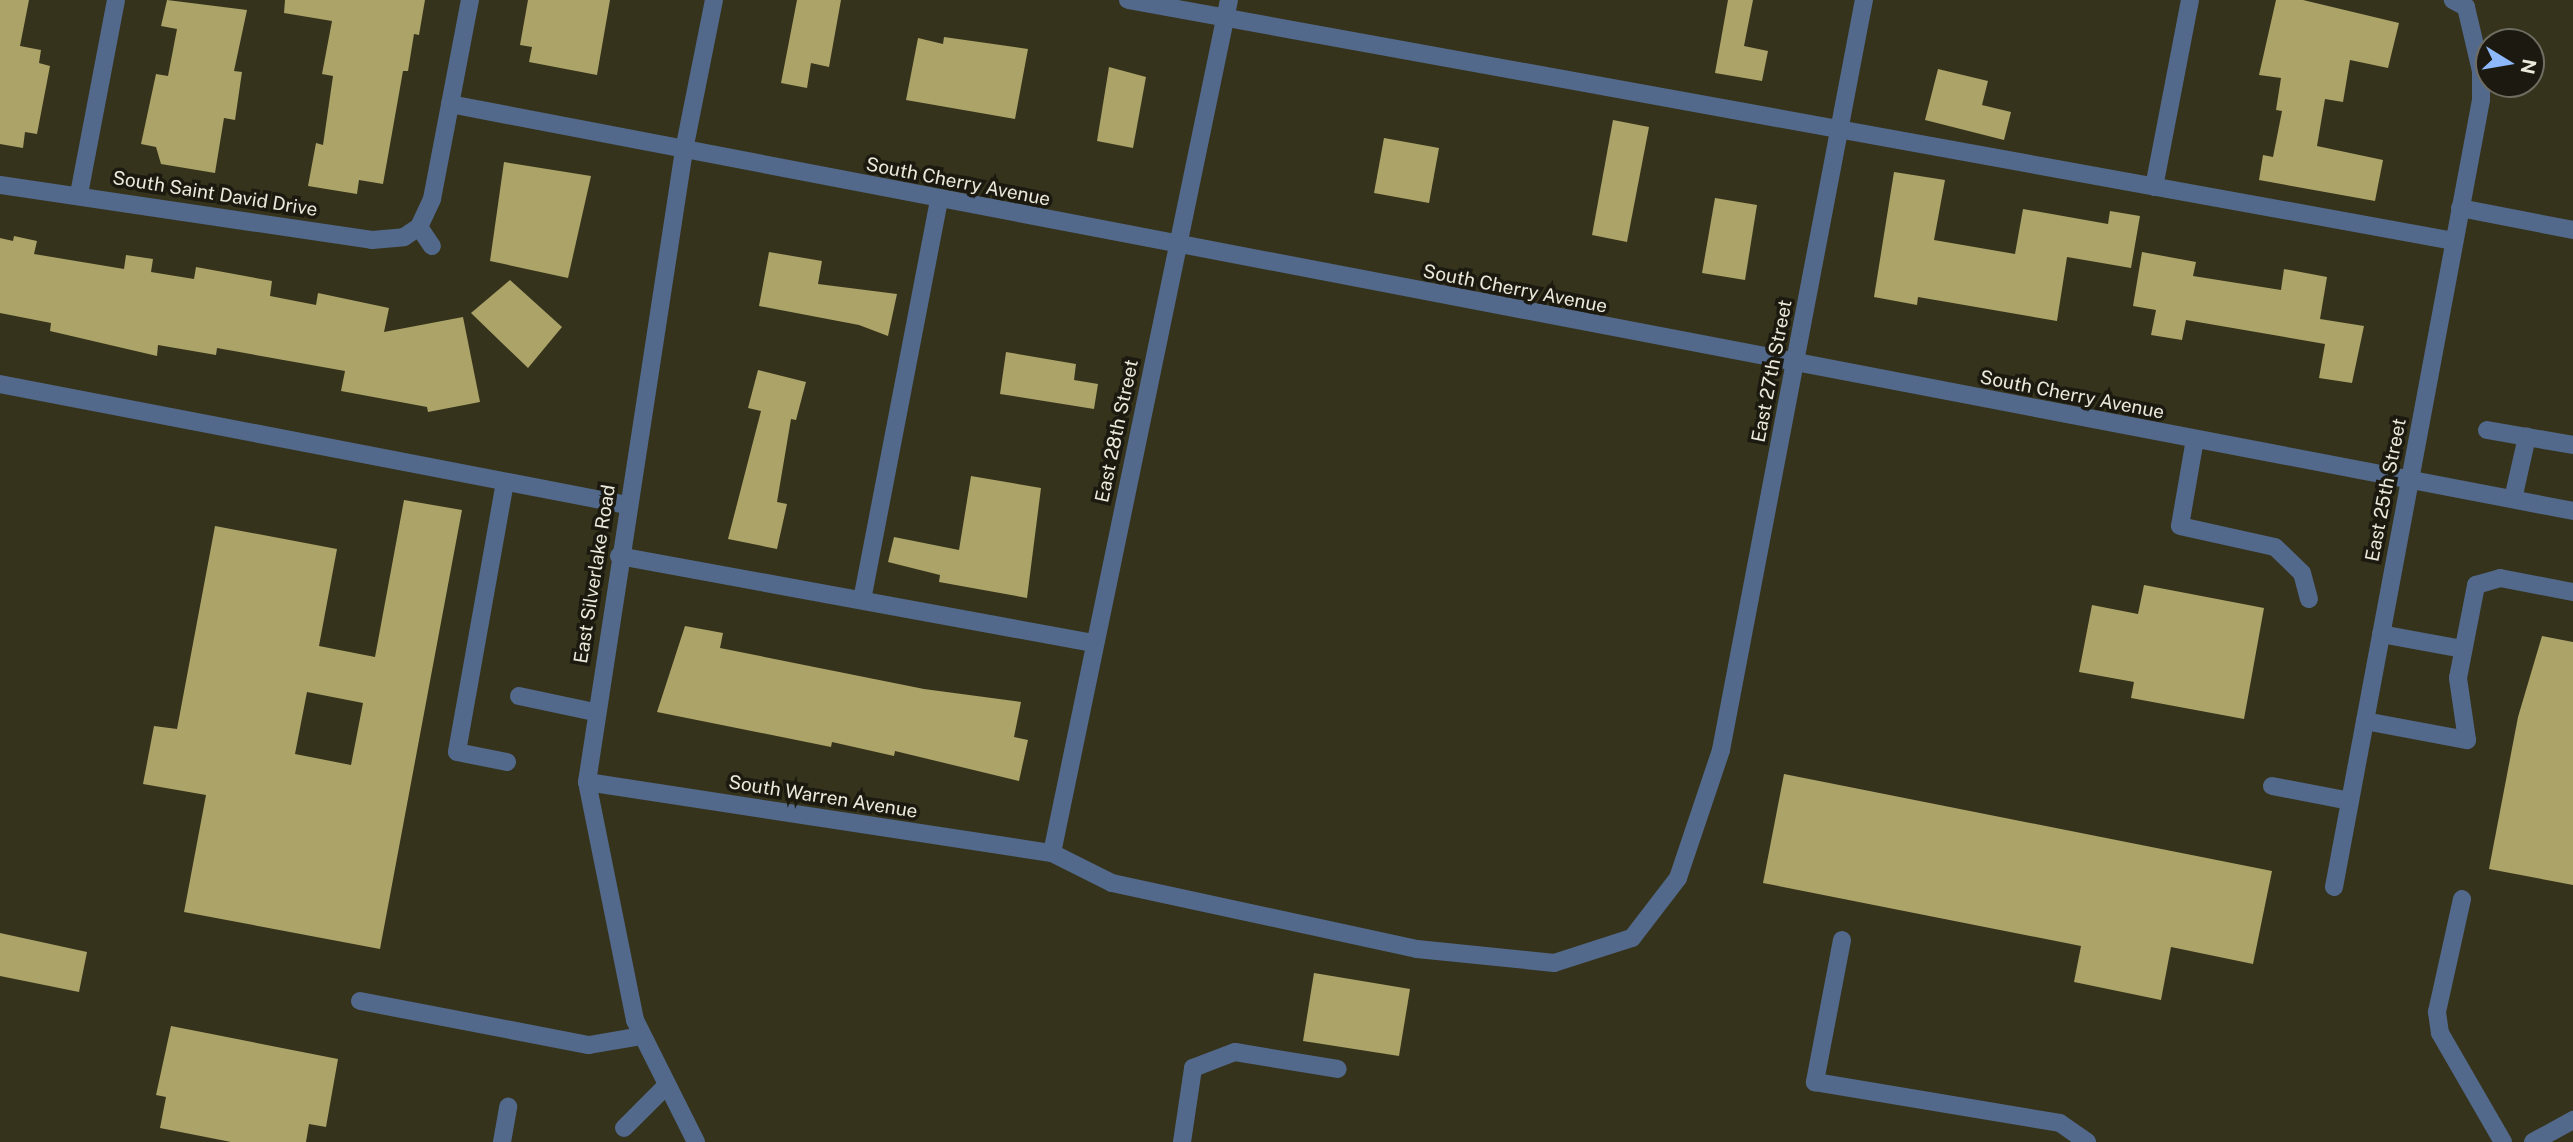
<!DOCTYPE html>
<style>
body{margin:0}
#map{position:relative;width:2573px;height:1142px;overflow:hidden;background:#36331c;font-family:"Public Sans",sans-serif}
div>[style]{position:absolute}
.building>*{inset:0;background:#aca369}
.minor>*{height:18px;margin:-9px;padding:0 9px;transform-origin:9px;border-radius:9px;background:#52698c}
span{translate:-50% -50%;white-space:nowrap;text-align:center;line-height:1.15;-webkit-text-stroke:7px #1c1a10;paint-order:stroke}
.street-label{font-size:19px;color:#ebe9db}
.north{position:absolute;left:2475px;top:28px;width:70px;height:70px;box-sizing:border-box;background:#1c1a10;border:2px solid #6f6d61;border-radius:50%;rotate:101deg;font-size:19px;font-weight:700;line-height:28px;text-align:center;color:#ebe9db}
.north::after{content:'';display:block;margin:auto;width:24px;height:32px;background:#8db9fc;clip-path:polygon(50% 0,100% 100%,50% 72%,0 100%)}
</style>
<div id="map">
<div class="building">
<i style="clip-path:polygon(0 0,29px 0,20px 46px,41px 50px,39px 63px,50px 66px,37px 134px,25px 132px,23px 148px,0 144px)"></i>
<i style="clip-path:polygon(167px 0,247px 10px,234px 71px,242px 72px,235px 120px,224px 118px,215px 173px,161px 164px,156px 147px,141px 144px,156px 74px,168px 76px,177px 29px,161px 26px)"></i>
<i style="clip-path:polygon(285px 0,425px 0,419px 35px,414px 34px,408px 71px,403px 71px,383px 184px,359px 180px,357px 194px,308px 186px,316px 143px,323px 145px,333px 76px,322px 74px,332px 21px,284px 13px)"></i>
<i style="clip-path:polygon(528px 0,610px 0,597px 75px,529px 62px,532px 47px,520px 45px)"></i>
<i style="clip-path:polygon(797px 0,841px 0,829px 67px,811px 63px,807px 88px,781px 83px)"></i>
<i style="clip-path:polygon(1728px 0,1753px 0,1744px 46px,1768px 51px,1762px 81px,1715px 73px)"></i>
<i style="clip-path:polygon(2276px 0,2303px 0,2399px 23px,2388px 68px,2350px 60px,2343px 102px,2325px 99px,2317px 146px,2383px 160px,2375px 201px,2259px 180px,2263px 155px,2273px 157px,2282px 111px,2276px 110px,2281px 78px,2259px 75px)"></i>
<i style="clip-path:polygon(944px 37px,1028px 49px,1015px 119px,906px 100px,918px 38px,943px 44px)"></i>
<i style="clip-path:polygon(1109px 67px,1146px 77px,1133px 148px,1097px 141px)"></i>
<i style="clip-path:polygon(1938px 69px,1988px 81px,1982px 105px,2011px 112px,2004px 140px,1925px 120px)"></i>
<i style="clip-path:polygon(1613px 120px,1649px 127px,1627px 242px,1592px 235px)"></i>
<i style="clip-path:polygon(1384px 138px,1439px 148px,1429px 203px,1374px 193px)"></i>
<i style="clip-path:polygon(504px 162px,591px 176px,568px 278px,490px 261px)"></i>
<i style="clip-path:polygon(1894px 172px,1945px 180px,1934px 240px,2015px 254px,2023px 209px,2108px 224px,2110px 211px,2140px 216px,2131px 268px,2067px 257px,2057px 321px,1918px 297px,1917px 305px,1874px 297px)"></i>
<i style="clip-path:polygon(1715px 198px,1757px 205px,1745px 280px,1702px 273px)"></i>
<i style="clip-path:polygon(14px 236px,37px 241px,34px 254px,124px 269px,126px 255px,153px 259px,151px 272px,194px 279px,196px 267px,272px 281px,270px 296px,316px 305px,318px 293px,389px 308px,384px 332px,463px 317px,480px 402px,428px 412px,427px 407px,341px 391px,345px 371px,217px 348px,216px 355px,158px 345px,157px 356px,50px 331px,51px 323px,0 313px,0 238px,13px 241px)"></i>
<i style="clip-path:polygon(769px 252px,822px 261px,818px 284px,897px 294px,888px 336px,859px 325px,759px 306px)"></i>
<i style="clip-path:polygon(2142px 252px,2196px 262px,2193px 276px,2281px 290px,2284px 269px,2327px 277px,2320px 319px,2364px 326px,2352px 383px,2319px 378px,2325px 344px,2186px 320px,2182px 340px,2151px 335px,2156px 310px,2133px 306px)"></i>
<i style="clip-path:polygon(510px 280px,562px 327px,528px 368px,471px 313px)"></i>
<i style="clip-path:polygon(1006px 352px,1076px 364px,1074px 380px,1098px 384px,1094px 409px,1000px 394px)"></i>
<i style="clip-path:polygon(758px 370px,806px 382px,796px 420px,791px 419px,777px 502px,787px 504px,777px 549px,728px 539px,761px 411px,748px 408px)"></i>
<i style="clip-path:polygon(971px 476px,1041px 488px,1027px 598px,939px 582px,940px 575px,888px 562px,894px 537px,959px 550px)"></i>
<i style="clip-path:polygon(evenodd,404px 500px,462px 510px,380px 949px,184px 912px,206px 795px,143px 784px,154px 726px,177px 729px,215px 526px,337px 549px,319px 646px,375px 657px,404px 500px,307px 692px,363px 703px,351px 765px,295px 754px,307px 692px)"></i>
<i style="clip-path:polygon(2144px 585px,2264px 608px,2244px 719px,2131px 698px,2134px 682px,2079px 672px,2092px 605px,2138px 614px)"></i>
<i style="clip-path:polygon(685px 626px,723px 633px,720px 648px,924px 689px,1021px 702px,1014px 737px,1028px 740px,1019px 781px,895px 751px,894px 756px,832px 742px,831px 747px,657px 712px)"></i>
<i style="clip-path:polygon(2542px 636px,2573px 642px,2573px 885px,2489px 869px,2518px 717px)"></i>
<i style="clip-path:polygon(1784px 774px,2272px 871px,2253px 964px,2171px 947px,2161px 1000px,2074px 982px,2081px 946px,1763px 883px)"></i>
<i style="clip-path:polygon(0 933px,87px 952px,79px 992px,0 976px)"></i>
<i style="clip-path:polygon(1314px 973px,1410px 989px,1399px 1056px,1303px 1041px)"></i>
<i style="clip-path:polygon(171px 1026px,338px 1059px,326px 1127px,309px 1124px,306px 1142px,231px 1142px,160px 1128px,166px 1097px,156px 1095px)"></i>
</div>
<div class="minor">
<i style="left:1128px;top:0;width:1348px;rotate:10.3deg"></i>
<i style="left:450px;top:104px;width:2162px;rotate:10.85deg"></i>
<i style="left:0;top:185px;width:376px;rotate:8.4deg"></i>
<i style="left:372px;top:240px;width:32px;rotate:-5deg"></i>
<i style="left:404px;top:237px;width:18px;rotate:-34deg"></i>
<i style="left:419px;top:227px;width:31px;rotate:-65deg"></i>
<i style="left:432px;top:199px;width:203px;rotate:-79.2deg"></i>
<i style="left:2154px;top:187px;width:190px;rotate:-79.1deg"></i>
<i style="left:79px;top:194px;width:197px;rotate:-79.2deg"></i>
<i style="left:2460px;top:208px;width:115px;rotate:11deg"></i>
<i style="left:419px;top:227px;width:23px;rotate:56deg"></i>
<i style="left:0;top:384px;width:639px;rotate:10.92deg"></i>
<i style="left:2487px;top:430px;width:87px;rotate:9.9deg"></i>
<i style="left:2195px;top:439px;width:88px;rotate:99.8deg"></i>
<i style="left:2180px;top:526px;width:97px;rotate:12.5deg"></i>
<i style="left:2275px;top:547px;width:37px;rotate:44deg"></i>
<i style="left:2302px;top:573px;width:27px;rotate:75deg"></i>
<i style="left:505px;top:482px;width:274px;rotate:100.1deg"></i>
<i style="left:457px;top:752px;width:51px;rotate:11.3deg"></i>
<i style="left:2513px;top:499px;width:64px;rotate:-77.3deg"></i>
<i style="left:619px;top:556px;width:484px;rotate:10.4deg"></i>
<i style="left:862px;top:600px;width:407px;rotate:-79.1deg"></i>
<i style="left:2381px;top:634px;width:83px;rotate:10.4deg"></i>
<i style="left:519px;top:696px;width:77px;rotate:12deg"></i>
<i style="left:2365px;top:721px;width:104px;rotate:10.6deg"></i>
<i style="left:2467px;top:740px;width:63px;rotate:-98.3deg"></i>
<i style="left:2458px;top:678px;width:95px;rotate:-79deg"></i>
<i style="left:2476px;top:585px;width:25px;rotate:-16deg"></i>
<i style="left:2500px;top:578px;width:74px;rotate:10.9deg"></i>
<i style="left:587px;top:782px;width:470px;rotate:8.7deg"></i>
<i style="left:1052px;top:853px;width:67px;rotate:26.6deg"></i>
<i style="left:1112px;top:883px;width:312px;rotate:12.2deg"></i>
<i style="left:1417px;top:949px;width:138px;rotate:5.8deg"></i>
<i style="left:1554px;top:963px;width:82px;rotate:-17.8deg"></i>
<i style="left:1632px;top:938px;width:76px;rotate:-52.5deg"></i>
<i style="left:1678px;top:878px;width:135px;rotate:-71.4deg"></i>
<i style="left:1721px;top:750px;width:764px;rotate:-79.21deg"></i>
<i style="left:2272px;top:786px;width:79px;rotate:10.9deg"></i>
<i style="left:1052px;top:853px;width:871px;rotate:-78.28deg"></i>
<i style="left:2334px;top:887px;width:801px;rotate:-79.42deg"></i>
<i style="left:2481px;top:100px;width:29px;rotate:-90deg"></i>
<i style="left:2481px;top:71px;width:66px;rotate:-103.2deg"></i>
<i style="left:2466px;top:7px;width:15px;rotate:-152deg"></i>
<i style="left:2462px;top:899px;width:116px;rotate:102.5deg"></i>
<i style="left:2437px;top:1012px;width:21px;rotate:82deg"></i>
<i style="left:2440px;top:1033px;width:126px;rotate:60deg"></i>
<i style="left:1842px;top:940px;width:145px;rotate:100.8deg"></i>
<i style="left:1815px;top:1082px;width:248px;rotate:9.5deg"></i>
<i style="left:2060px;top:1123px;width:33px;rotate:35deg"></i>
<i style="left:360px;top:1001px;width:233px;rotate:10.9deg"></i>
<i style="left:589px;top:1045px;width:54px;rotate:-9.6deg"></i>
<i style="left:624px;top:1128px;width:61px;rotate:-45deg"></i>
<i style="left:502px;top:1142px;width:36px;rotate:-80deg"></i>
<i style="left:696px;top:1142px;width:136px;rotate:-116.6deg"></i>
<i style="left:635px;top:1020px;width:243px;rotate:-101.4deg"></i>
<i style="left:587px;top:782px;width:639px;rotate:-81.27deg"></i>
<i style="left:684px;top:150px;width:153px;rotate:-78.7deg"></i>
<i style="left:1182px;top:1142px;width:75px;rotate:-81.5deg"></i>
<i style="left:1193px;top:1068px;width:45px;rotate:-20.9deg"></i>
<i style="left:1235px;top:1052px;width:104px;rotate:9.4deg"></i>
<i style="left:2533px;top:1142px;width:46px;rotate:-28.8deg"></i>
</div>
<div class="street-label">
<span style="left:958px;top:182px;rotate:11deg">South Cherry Avenue</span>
<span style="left:215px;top:194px;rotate:9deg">South Saint David Drive</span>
<span style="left:1515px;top:289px;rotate:11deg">South Cherry Avenue</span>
<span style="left:1772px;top:371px;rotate:-79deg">East 27th Street</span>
<span style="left:2072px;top:395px;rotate:11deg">South Cherry Avenue</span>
<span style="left:1117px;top:431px;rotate:-78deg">East 28th Street</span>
<span style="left:2386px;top:490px;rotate:-79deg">East 25th Street</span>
<span style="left:595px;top:574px;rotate:-81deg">East Silverlake Road</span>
<span style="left:823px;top:797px;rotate:9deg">South Warren Avenue</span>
</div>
<div class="north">N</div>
</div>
